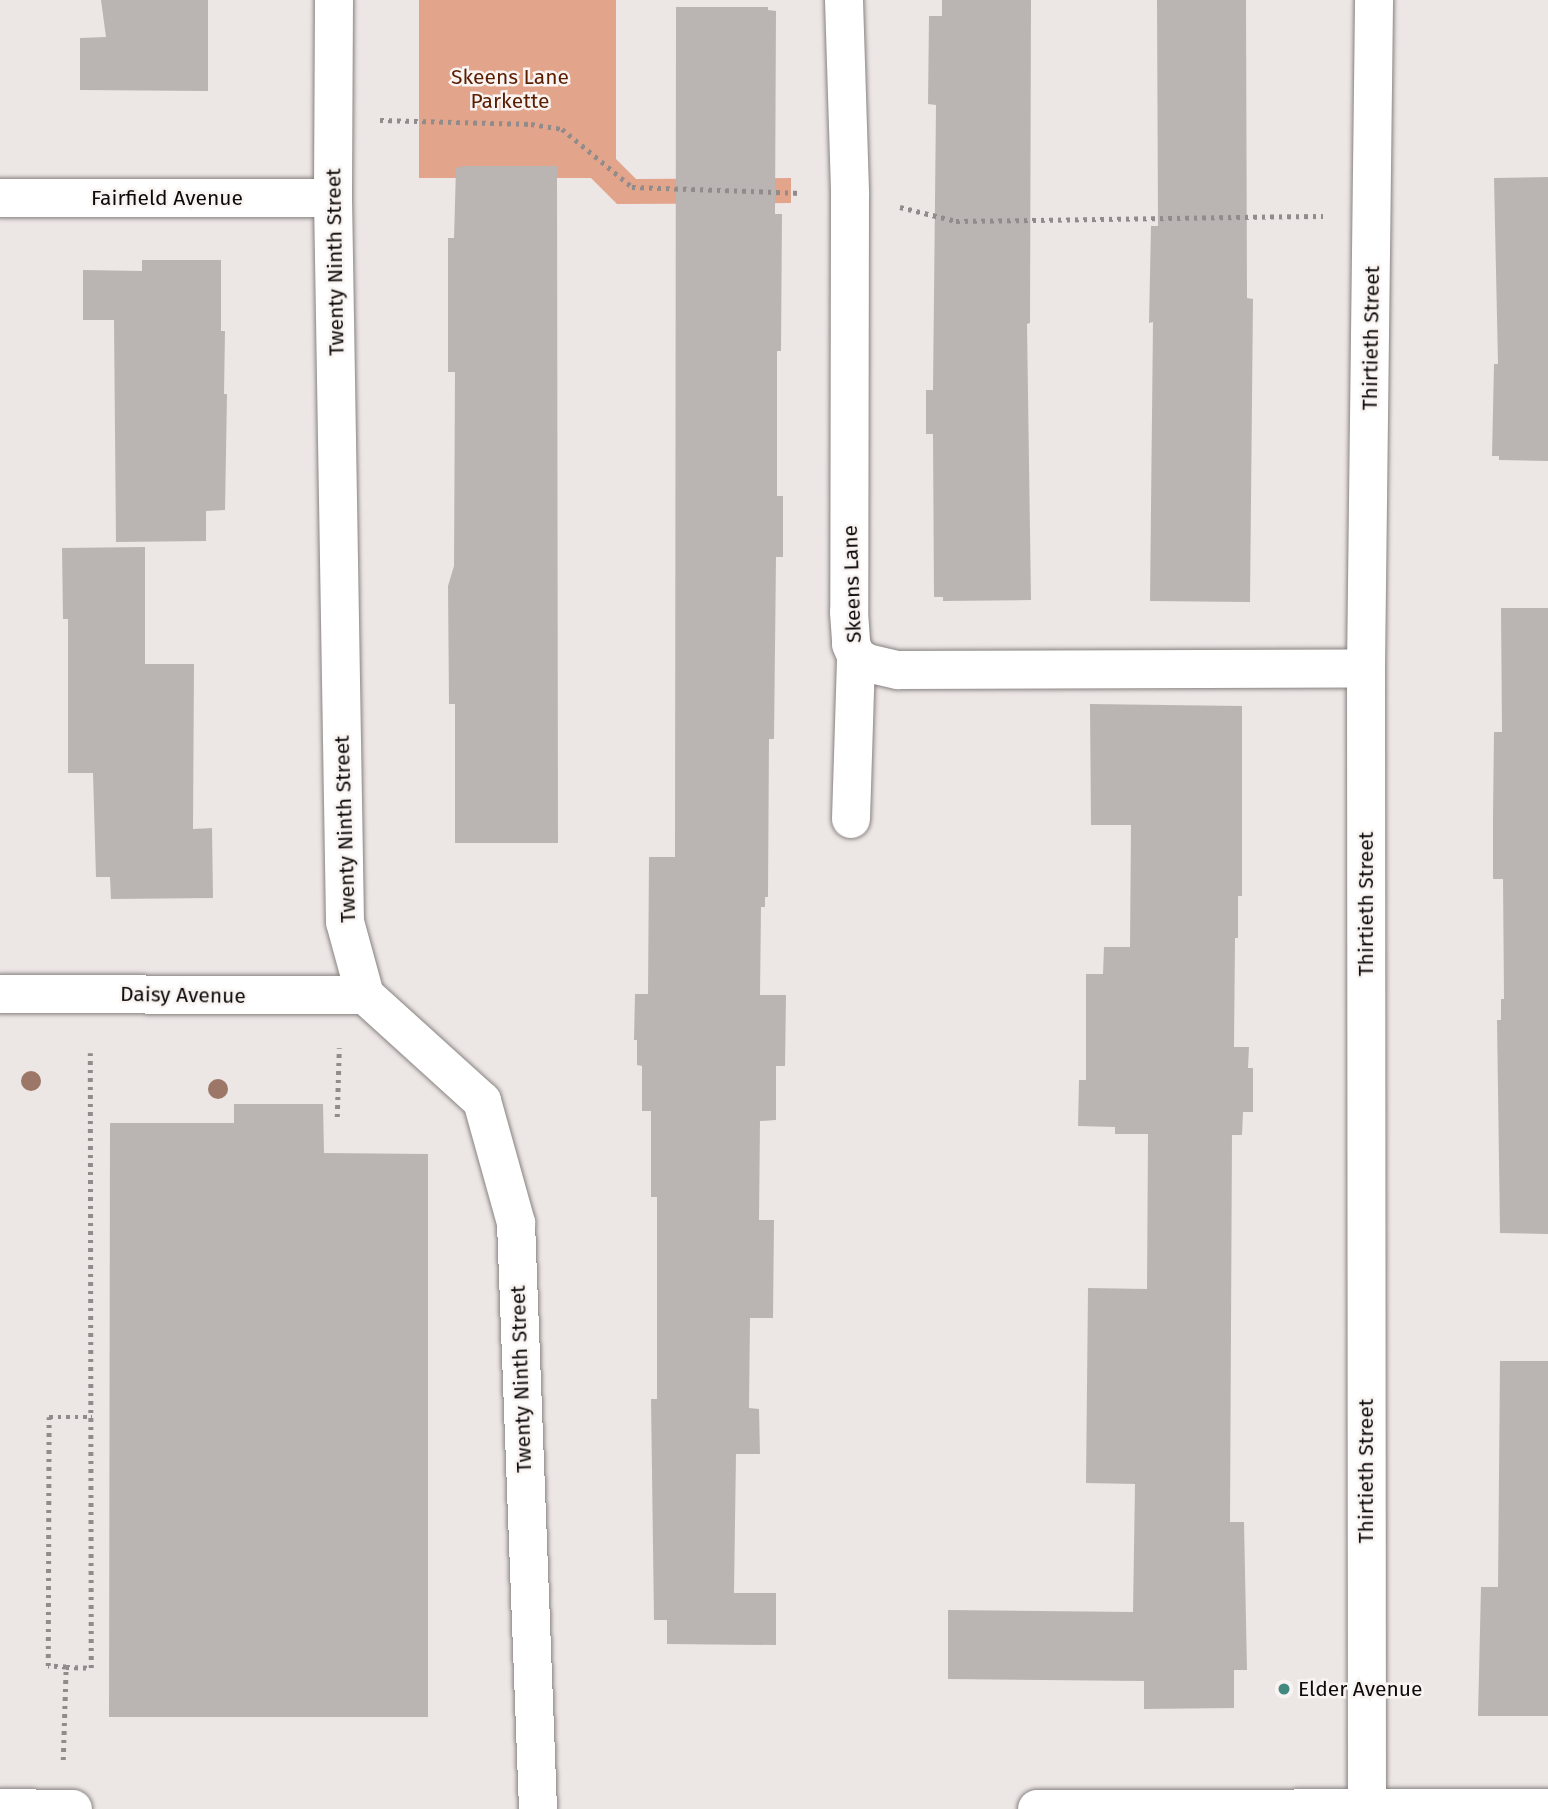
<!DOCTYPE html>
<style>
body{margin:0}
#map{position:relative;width:1548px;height:1809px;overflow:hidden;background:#ece6e4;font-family:"Fira Sans",sans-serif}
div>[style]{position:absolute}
.green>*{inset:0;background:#e2a48b}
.building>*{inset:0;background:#bab5b3}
.path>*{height:4.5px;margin-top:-2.25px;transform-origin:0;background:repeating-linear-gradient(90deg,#918c8b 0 3.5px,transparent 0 8.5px)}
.roads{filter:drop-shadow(0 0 2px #878281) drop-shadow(0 0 2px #878281)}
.minor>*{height:38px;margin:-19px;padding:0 19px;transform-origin:19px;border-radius:19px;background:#fff}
.trees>*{width:20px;height:20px;margin:-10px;border-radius:50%;background:#9c7767}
.dots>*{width:19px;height:19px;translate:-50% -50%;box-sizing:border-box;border:4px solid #f9f4f2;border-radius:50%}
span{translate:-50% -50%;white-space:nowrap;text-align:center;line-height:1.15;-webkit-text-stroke:5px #f9f4f2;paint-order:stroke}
.park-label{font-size:21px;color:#5a1d00}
.street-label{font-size:21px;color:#0d0b0a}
.poi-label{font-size:21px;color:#0d0b0a}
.left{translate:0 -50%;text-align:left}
</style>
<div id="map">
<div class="green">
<i style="clip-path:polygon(419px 0,616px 0,616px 159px,636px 179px,791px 178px,791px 203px,617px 204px,591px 178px,419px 178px)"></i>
</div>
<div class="building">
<i style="clip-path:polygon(101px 0,208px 0,208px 91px,80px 90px,80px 38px,106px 37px)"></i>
<i style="clip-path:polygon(942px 0,1031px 0,1030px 323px,1027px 324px,1031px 600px,943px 601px,943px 597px,934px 597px,933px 434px,926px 434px,926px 390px,933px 390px,936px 105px,928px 104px,929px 16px,942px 16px)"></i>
<i style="clip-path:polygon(1157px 0,1246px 0,1247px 298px,1253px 299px,1250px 602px,1150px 601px,1153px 322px,1149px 323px,1151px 226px,1158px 226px)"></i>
<i style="clip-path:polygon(676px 7px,768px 7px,768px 10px,776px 11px,775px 214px,782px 214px,781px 351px,777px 351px,777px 496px,783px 496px,783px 557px,776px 557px,774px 739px,769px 739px,768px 897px,765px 897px,765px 907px,761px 907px,760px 995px,786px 995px,785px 1066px,776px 1066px,776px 1120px,760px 1121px,759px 1220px,774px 1220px,773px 1318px,750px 1318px,749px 1408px,759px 1409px,760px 1454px,736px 1454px,734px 1593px,776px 1593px,776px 1645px,667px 1644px,667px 1620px,654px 1620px,651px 1399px,657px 1399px,657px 1197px,651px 1197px,651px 1111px,642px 1111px,642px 1066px,637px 1065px,637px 1040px,634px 1040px,635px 994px,648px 994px,649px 857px,675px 857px)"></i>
<i style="clip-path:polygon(465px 166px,557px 166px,558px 843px,455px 843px,455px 704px,449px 704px,448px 586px,454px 566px,455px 372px,448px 372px,448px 238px,454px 238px,456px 168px)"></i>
<i style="clip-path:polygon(1548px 177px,1548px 461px,1499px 460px,1499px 456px,1492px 456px,1494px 364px,1498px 364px,1494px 178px)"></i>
<i style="clip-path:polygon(142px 260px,221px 260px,221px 331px,225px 331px,224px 394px,227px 394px,225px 510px,206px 511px,206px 541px,116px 542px,114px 320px,83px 320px,83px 270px,142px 271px)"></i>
<i style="clip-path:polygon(145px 547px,145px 664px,194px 664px,193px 829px,212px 828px,213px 898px,111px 899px,110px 877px,96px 877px,93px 773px,68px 773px,68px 619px,63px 619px,62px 548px)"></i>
<i style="clip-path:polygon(1501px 608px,1548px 608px,1548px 1234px,1500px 1233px,1497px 1020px,1501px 1020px,1501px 999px,1504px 999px,1503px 879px,1493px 879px,1493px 815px,1494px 732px,1502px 732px)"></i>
<i style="clip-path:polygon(1090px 704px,1242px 706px,1242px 896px,1238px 896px,1238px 938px,1235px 938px,1234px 1047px,1249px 1047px,1248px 1068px,1253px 1068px,1253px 1112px,1243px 1112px,1242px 1135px,1232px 1135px,1230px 1522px,1244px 1522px,1247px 1670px,1234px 1670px,1234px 1708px,1144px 1709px,1144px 1681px,948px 1679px,948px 1610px,1133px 1612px,1135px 1484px,1086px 1483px,1088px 1288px,1147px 1289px,1148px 1134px,1115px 1134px,1115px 1127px,1078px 1126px,1079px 1080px,1086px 1080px,1086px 974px,1103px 974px,1104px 947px,1130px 947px,1131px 825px,1091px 825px)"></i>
<i style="clip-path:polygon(234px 1104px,323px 1104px,324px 1153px,428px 1154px,428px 1717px,109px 1717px,110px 1123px,234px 1123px)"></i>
<i style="clip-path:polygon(1500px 1361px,1548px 1361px,1548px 1716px,1478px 1716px,1481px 1587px,1498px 1587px)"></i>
</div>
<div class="path">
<i style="left:380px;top:120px;width:151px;rotate:1.5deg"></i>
<i style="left:531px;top:124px;width:31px;rotate:9deg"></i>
<i style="left:562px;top:129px;width:91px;rotate:39.6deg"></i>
<i style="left:632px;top:187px;width:169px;rotate:2deg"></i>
<i style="left:900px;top:207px;width:58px;rotate:14deg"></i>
<i style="left:956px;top:221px;width:367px;rotate:-0.8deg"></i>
<i style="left:337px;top:1117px;width:69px;rotate:-88.3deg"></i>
<i style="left:66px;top:1667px;width:25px;rotate:2deg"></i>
<i style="left:91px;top:1668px;width:615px;rotate:-90.09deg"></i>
<i style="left:63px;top:1760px;width:93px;rotate:-88.2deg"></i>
<i style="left:66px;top:1667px;width:18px;rotate:-177deg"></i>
<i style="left:48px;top:1666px;width:249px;rotate:-89.8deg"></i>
<i style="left:49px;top:1417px;width:43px"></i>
</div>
<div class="roads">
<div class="minor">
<i style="left:334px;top:0;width:198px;rotate:90.3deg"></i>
<i style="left:333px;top:198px;width:724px;rotate:89.05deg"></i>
<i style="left:345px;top:922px;width:76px;rotate:74.7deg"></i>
<i style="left:365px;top:995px;width:158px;rotate:42.2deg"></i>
<i style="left:482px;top:1101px;width:127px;rotate:74.4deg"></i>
<i style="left:516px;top:1223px;width:586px;rotate:87.85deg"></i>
<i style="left:844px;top:0;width:195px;rotate:88.2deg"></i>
<i style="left:850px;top:195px;width:417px;rotate:90.1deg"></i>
<i style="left:849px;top:612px;width:32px;rotate:86deg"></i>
<i style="left:851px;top:644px;width:13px;rotate:67deg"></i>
<i style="left:856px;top:656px;width:13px;rotate:32deg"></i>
<i style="left:867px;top:663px;width:32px;rotate:13deg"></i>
<i style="left:898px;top:670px;width:468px;rotate:-0.2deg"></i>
<i style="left:0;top:198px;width:333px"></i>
<i style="left:851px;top:819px;width:163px;rotate:-88.2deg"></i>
<i style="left:0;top:994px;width:365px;rotate:0.2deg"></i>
<i style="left:0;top:1808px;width:73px;rotate:0.8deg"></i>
<i style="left:1037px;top:1809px;width:511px;rotate:-0.11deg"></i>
<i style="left:1367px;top:1809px;width:1141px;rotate:-90.05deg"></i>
<i style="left:1366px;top:668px;width:668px;rotate:-89.31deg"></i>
</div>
</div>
<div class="trees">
<i style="left:31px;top:1081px"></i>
<i style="left:218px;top:1089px"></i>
</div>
<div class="dots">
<i style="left:1284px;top:1689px;background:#438980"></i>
</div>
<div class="park-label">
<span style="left:510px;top:89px">Skeens Lane<br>Parkette</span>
</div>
<div class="street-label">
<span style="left:167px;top:198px">Fairfield Avenue</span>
<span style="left:335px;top:262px;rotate:-91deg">Twenty Ninth Street</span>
<span style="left:1371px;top:338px;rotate:-89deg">Thirtieth Street</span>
<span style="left:852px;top:584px;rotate:-92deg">Skeens Lane</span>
<span style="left:345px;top:829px;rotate:-92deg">Twenty Ninth Street</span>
<span style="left:1366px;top:904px;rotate:-90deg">Thirtieth Street</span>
<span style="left:183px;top:995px;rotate:1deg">Daisy Avenue</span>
<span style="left:521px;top:1379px;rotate:-92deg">Twenty Ninth Street</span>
<span style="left:1366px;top:1471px;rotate:-90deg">Thirtieth Street</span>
</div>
<div class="poi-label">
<span class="left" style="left:1298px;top:1689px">Elder Avenue</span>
</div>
</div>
